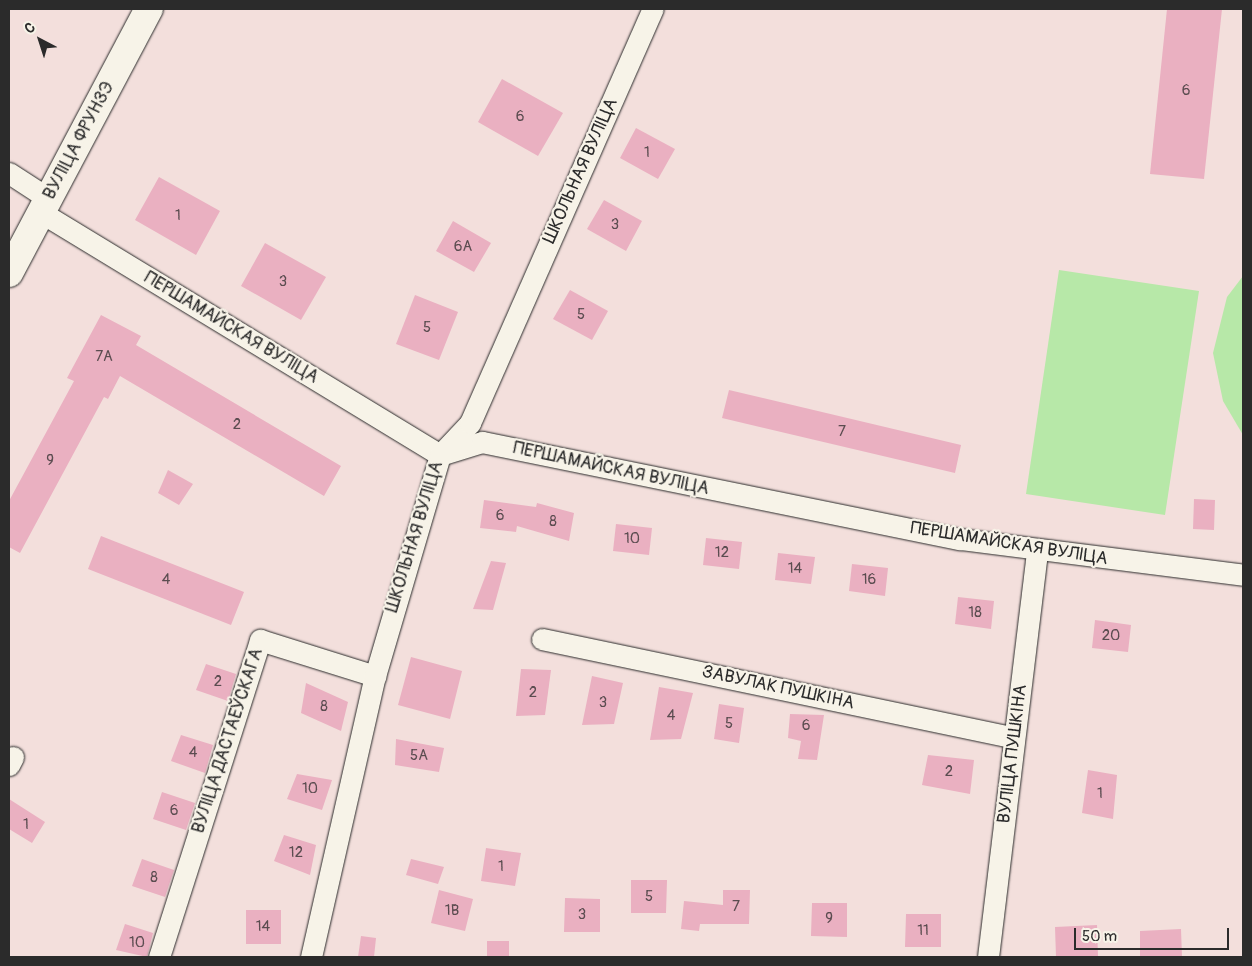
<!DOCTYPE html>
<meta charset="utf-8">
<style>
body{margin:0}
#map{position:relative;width:1252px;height:966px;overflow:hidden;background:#f3dfdc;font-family:Pangolin,sans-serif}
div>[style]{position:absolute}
.green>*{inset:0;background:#b7e8a8}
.building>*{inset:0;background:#eab0c1}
.roads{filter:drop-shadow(0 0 1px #2b2b2b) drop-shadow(0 0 1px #2b2b2b)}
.street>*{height:21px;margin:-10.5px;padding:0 10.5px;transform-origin:10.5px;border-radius:10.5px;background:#f7f3e8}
.secondary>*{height:28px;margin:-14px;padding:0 14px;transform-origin:14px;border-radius:14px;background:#f7f3e8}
span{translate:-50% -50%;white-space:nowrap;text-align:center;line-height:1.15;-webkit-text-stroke:4.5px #f7f3e8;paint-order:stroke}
.number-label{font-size:15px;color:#5b4c50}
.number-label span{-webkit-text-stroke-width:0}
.street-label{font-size:18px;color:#2b2b2b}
.frame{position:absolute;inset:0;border:10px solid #2b2b2b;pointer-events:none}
.north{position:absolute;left:15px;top:15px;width:50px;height:50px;-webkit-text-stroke:4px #f7f3e8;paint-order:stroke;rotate:320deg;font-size:14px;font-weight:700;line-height:20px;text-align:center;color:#2b2b2b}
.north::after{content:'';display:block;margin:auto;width:18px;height:22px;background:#2b2b2b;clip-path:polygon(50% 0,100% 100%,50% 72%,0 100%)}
.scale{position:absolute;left:1074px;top:928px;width:155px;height:22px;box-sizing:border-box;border:2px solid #2b2b2b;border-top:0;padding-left:6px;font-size:15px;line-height:18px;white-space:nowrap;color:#2b2b2b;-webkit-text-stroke:4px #f7f3e8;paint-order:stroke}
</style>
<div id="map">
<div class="green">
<i style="clip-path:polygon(1059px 270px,1199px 291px,1165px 515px,1026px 494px)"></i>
<i style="clip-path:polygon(1243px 276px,1243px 435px,1223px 401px,1213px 353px,1227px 297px)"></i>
</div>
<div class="building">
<i style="clip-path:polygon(1167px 9px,1222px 9px,1204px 179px,1150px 174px)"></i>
<i style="clip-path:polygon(502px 79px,563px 113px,538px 156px,478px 122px)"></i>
<i style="clip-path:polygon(636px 128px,675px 149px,658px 179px,620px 158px)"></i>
<i style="clip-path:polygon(159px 177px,220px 211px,196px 255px,135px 220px)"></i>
<i style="clip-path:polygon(604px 200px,642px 221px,626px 251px,587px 229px)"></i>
<i style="clip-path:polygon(453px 221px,491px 243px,474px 272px,436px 251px)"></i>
<i style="clip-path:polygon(265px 243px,326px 277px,301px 320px,241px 286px)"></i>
<i style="clip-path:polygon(570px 290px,608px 311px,592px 340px,553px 319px)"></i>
<i style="clip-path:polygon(415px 295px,458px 312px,439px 360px,396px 344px)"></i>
<i style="clip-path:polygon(101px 315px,141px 336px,136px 345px,341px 466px,324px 496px,120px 376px,108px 399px,104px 397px,20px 553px,9px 547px,9px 501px,74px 381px,67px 378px)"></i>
<i style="clip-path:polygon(729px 390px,961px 445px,955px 473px,722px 418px)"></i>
<i style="clip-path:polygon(168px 470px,193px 484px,179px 505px,158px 493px)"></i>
<i style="clip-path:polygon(1194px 499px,1215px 500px,1214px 530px,1193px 529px)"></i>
<i style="clip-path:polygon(484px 500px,536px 507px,537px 503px,574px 513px,569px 541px,517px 526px,516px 532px,480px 528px)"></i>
<i style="clip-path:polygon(616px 524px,652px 528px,649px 555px,613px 551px)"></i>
<i style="clip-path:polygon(101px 536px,244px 592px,231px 625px,88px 569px)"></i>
<i style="clip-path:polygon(706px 538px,742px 542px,739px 569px,703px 565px)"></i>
<i style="clip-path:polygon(778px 553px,815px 557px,811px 584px,775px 580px)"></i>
<i style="clip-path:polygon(491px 561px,506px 563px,493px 610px,473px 609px)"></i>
<i style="clip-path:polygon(852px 564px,888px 568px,885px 596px,849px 591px)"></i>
<i style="clip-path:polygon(958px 597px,994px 601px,991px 629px,955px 624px)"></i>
<i style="clip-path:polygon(1095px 620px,1131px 625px,1128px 652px,1092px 648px)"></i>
<i style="clip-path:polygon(411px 657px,462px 671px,450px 719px,398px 705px)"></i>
<i style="clip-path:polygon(206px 664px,236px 674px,228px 701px,196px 690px)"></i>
<i style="clip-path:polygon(521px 669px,551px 670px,545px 715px,516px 716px)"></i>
<i style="clip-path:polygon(592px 676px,623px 683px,614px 724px,582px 725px)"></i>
<i style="clip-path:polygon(306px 683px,348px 702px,341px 731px,301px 713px)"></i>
<i style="clip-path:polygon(659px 687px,693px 693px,681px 739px,650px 740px)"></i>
<i style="clip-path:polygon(719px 704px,744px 708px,739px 743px,714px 739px)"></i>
<i style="clip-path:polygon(790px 714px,824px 715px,817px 760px,798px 759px,801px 741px,788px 738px)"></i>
<i style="clip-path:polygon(181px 735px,213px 745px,205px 773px,171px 761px)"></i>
<i style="clip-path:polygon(396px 739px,444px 748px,439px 772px,395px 765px)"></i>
<i style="clip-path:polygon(928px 755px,974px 760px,970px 794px,922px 785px)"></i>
<i style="clip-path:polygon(1088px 770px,1117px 775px,1113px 819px,1082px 813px)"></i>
<i style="clip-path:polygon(297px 774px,332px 780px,322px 810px,287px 799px)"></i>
<i style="clip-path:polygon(162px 792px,195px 803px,186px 830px,153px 819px)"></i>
<i style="clip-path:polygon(9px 799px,45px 822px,32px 843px,9px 829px)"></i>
<i style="clip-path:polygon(284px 835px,316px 845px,310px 875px,274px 861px)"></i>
<i style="clip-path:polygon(486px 848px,521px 853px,515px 886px,481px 881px)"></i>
<i style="clip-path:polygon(142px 859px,174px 870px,165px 897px,132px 886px)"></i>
<i style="clip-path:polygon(411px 859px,444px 867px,438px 884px,406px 875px)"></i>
<i style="clip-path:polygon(631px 880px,667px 880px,666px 913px,631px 913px)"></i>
<i style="clip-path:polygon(439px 890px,473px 899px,465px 931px,431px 923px)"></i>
<i style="clip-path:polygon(723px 890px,750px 890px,749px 924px,700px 924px,699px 931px,681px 929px,684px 901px,723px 905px)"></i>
<i style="clip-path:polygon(565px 898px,600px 899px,600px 932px,564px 932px)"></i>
<i style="clip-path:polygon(812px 903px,847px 903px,847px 937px,811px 936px)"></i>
<i style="clip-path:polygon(246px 910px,281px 910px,281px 944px,246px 944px)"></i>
<i style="clip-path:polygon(906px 914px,941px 914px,941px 947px,905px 947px)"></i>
<i style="clip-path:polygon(125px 924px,153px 933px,147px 957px,116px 950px)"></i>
<i style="clip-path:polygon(1097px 925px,1098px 957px,1056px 957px,1055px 927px)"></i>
<i style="clip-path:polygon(1181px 929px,1182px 957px,1140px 957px,1140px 931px)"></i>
<i style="clip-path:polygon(361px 936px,376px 938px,374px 957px,358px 957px)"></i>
<i style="clip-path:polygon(487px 941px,509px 941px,509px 957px,487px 957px)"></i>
</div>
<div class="roads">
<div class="street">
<i style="left:9px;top:173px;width:48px;rotate:33deg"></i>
<i style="left:42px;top:213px;width:466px;rotate:31.3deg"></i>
<i style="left:440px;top:455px;width:44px;rotate:-17.2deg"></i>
<i style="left:482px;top:442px;width:488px;rotate:11.5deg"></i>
<i style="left:960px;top:539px;width:285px;rotate:7.2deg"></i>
<i style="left:542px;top:639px;width:482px;rotate:11.8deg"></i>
<i style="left:9px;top:765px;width:9px;rotate:-63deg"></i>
<i style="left:159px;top:957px;width:333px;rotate:-72.3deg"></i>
<i style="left:260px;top:640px;width:121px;rotate:17.4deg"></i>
<i style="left:311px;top:957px;width:288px;rotate:-77.2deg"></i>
<i style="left:375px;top:676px;width:230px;rotate:-73.6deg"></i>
<i style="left:440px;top:455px;width:44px;rotate:-46.8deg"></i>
<i style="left:470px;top:423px;width:453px;rotate:-66.2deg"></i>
<i style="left:988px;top:957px;width:409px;rotate:-83.1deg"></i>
</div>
<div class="secondary">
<i style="left:9px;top:273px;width:299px;rotate:-62.1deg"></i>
</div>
</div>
<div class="number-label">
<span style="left:1186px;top:91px">6</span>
<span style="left:520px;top:117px">6</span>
<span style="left:647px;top:153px">1</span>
<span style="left:178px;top:216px">1</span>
<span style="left:615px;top:225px">3</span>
<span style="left:463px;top:247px">6А</span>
<span style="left:283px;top:282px">3</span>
<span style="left:581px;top:315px">5</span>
<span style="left:427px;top:328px">5</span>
<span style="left:104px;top:357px">7А</span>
<span style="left:237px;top:425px">2</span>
<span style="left:842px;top:432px">7</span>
<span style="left:50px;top:461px">9</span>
<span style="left:500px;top:516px">6</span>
<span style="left:553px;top:522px">8</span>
<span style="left:632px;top:539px">10</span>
<span style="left:722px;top:553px">12</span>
<span style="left:795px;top:569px">14</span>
<span style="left:166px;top:580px">4</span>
<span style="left:869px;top:580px">16</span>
<span style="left:975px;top:613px">18</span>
<span style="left:1111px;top:636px">20</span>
<span style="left:218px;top:682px">2</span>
<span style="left:533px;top:693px">2</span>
<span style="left:603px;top:703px">3</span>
<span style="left:324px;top:707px">8</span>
<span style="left:671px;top:716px">4</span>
<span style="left:729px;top:724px">5</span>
<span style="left:806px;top:726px">6</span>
<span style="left:193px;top:753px">4</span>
<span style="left:419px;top:756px">5А</span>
<span style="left:949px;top:772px">2</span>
<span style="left:310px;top:789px">10</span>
<span style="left:1100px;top:794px">1</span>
<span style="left:174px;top:811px">6</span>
<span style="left:26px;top:825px">1</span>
<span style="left:296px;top:853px">12</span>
<span style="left:501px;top:867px">1</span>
<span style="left:154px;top:878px">8</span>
<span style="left:649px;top:897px">5</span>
<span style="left:736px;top:907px">7</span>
<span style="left:452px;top:911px">1В</span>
<span style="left:582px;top:915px">3</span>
<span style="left:829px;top:919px">9</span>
<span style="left:263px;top:927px">14</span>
<span style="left:923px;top:931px">11</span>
<span style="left:137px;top:943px">10</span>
</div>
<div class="street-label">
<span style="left:79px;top:141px;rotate:-62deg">ВУЛІЦА ФРУНЗЭ</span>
<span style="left:581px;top:171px;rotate:-66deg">ШКОЛЬНАЯ ВУЛІЦА</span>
<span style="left:231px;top:328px;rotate:31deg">ПЕРШАМАЙСКАЯ ВУЛІЦА</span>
<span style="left:611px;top:469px;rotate:12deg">ПЕРШАМАЙСКАЯ ВУЛІЦА</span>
<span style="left:415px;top:537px;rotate:-73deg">ШКОЛЬНАЯ ВУЛІЦА</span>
<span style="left:1009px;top:544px;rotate:9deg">ПЕРШАМАЙСКАЯ ВУЛІЦА</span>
<span style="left:778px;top:688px;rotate:12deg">ЗАВУЛАК ПУШКІНА</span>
<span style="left:228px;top:741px;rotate:-72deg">ВУЛІЦА ДАСТАЕЎСКАГА</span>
<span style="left:1013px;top:754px;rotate:-83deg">ВУЛІЦА ПУШКІНА</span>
</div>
<div class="frame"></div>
<div class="north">С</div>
<div class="scale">50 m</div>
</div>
